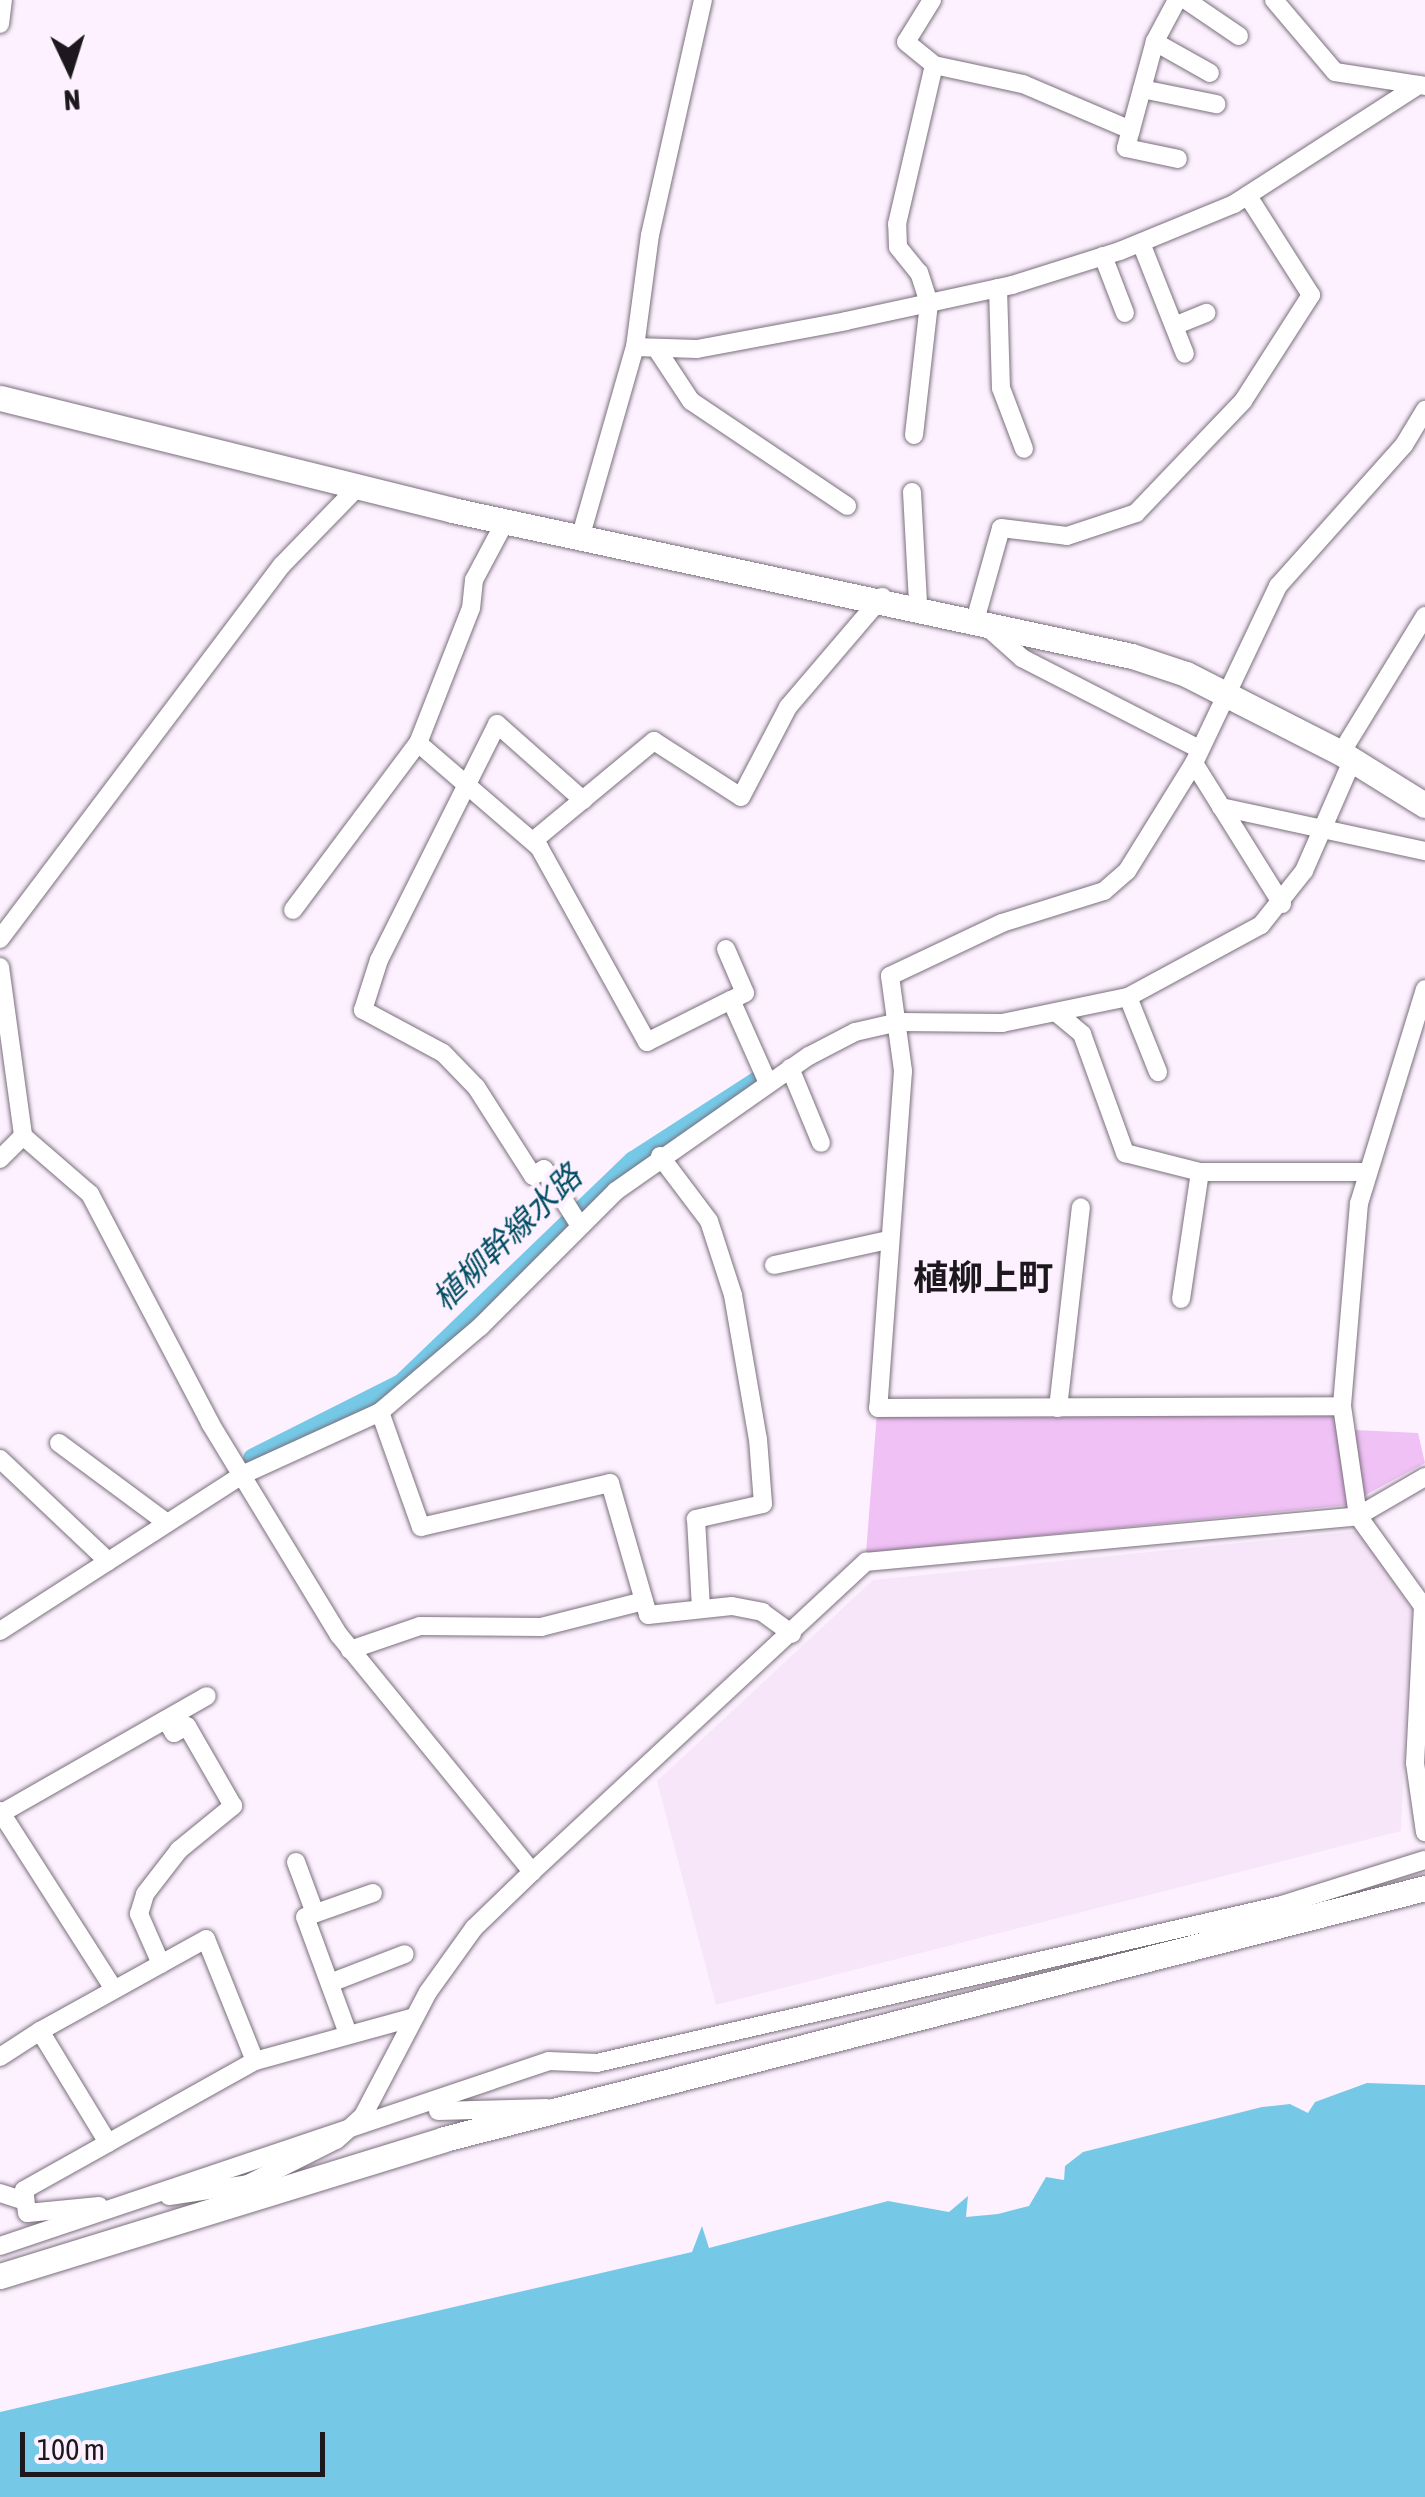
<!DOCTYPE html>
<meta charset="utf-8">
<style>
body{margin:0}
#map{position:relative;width:1425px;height:2497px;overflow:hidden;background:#fdf1ff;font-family:"Asap Condensed","Noto Sans JP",sans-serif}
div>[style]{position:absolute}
.built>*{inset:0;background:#f7e5f9}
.green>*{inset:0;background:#efc1f5}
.water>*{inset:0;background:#75c9e7}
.canal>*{height:22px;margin:-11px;padding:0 11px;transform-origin:11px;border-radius:11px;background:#75c9e7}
.roads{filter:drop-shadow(0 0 2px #7a6f7c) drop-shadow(0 0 2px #7a6f7c)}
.street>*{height:18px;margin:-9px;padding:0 9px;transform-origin:9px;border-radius:9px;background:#fff}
.secondary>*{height:25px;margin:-12.5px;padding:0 12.5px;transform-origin:12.5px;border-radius:12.5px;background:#fff}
span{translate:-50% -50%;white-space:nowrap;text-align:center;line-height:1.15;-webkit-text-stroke:9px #fdf1ff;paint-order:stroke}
.water-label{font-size:32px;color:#014e63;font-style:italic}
.quarter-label{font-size:35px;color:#1c181d;font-weight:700}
.north{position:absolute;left:20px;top:20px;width:100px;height:100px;-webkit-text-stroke:8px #fdf1ff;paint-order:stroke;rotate:176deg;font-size:28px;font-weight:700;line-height:40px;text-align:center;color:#1c181d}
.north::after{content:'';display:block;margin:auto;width:35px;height:45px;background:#1c181d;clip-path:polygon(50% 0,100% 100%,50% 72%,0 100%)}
.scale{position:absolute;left:20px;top:2432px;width:305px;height:45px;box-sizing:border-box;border:5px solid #1c181d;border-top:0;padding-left:12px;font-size:30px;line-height:35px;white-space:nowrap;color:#1c181d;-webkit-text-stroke:8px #fdf1ff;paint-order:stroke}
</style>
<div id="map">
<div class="built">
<i style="clip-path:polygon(1360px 1531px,1411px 1608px,1401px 1831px,716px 2005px,657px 1781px,873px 1580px)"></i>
</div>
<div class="green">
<i style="clip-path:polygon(1336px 1409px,1355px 1430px,1418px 1433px,1425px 1463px,1347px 1505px,866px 1553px,877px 1413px)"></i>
</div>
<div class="water">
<i style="clip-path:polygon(1367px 2083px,1425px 2085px,1425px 2497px,0 2497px,0 2412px,692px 2252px,702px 2226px,709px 2248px,888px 2201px,949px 2212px,968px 2196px,966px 2217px,998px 2214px,1029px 2206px,1046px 2177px,1064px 2180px,1065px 2166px,1083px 2152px,1262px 2107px,1290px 2104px,1308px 2113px,1315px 2102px)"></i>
</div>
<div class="canal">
<i style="left:254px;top:1459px;width:167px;rotate:-26.7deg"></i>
<i style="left:403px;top:1384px;width:320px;rotate:-43.9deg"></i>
<i style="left:634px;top:1162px;width:153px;rotate:-32.8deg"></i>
</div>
<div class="roads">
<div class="street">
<i style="left:932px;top:0;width:49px;rotate:121.8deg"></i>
<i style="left:906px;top:42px;width:36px;rotate:39deg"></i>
<i style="left:934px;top:65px;width:91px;rotate:12.1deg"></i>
<i style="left:1023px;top:84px;width:117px;rotate:23.1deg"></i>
<i style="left:1177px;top:0;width:47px;rotate:118.2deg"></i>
<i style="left:1155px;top:41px;width:111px;rotate:105.2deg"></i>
<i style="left:1126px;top:148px;width:53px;rotate:11.9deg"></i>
<i style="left:1186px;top:0;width:64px;rotate:34.2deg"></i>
<i style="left:1274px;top:0;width:94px;rotate:49.7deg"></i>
<i style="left:1335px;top:72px;width:91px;rotate:8.8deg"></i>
<i style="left:0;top:24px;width:24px;rotate:-83deg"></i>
<i style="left:1155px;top:42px;width:63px;rotate:29.4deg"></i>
<i style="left:1142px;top:89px;width:76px;rotate:11.5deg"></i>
<i style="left:1141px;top:243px;width:119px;rotate:68.4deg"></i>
<i style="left:1103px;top:256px;width:61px;rotate:68.9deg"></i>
<i style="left:998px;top:288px;width:100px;rotate:88.3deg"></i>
<i style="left:1001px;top:388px;width:65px;rotate:69.3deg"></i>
<i style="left:1174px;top:326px;width:35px;rotate:-22deg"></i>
<i style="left:635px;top:347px;width:62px;rotate:1.8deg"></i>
<i style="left:697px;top:349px;width:152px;rotate:-10.6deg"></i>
<i style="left:846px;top:321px;width:170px;rotate:-12.2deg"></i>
<i style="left:1012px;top:285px;width:113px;rotate:-17.5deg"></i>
<i style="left:1120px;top:251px;width:123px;rotate:-22.4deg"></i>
<i style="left:1234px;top:204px;width:220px;rotate:-32.8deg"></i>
<i style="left:658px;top:351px;width:60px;rotate:56.6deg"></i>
<i style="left:691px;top:401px;width:188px;rotate:33.9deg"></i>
<i style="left:914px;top:435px;width:133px;rotate:-83.5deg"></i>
<i style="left:929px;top:303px;width:32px;rotate:-108deg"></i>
<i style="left:919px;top:273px;width:33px;rotate:-129deg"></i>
<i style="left:898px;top:247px;width:23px;rotate:-92deg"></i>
<i style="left:897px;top:224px;width:163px;rotate:-76.9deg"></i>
<i style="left:912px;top:492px;width:112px;rotate:86.9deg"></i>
<i style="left:506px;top:520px;width:68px;rotate:118.1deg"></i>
<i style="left:474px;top:580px;width:28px;rotate:96deg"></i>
<i style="left:471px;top:608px;width:145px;rotate:111.4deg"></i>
<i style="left:418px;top:743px;width:160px;rotate:40.7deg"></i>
<i style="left:539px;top:847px;width:223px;rotate:61deg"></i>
<i style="left:647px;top:1042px;width:94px;rotate:-26.6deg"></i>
<i style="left:731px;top:1000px;width:91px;rotate:66deg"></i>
<i style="left:581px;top:535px;width:196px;rotate:-74deg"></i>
<i style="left:635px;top:347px;width:113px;rotate:-82.4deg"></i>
<i style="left:650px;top:235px;width:241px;rotate:-77.3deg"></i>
<i style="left:1199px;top:749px;width:199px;rotate:-152.8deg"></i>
<i style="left:1022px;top:658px;width:62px;rotate:-138.3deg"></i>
<i style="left:976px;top:617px;width:92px;rotate:-74.3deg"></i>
<i style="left:1001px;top:528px;width:66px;rotate:6.9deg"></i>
<i style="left:1067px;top:536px;width:73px;rotate:-18.4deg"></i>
<i style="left:1136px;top:513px;width:155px;rotate:-46.3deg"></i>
<i style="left:1243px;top:401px;width:126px;rotate:-57.3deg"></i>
<i style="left:1311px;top:295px;width:117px;rotate:-122.5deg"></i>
<i style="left:1341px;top:753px;width:161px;rotate:-58.5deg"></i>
<i style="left:1194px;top:763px;width:127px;rotate:121.8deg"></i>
<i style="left:1127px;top:871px;width:30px;rotate:139deg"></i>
<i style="left:1104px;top:891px;width:107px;rotate:162.6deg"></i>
<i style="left:1002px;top:923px;width:124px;rotate:154.7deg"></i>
<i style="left:890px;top:976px;width:96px;rotate:82.2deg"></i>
<i style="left:903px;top:1071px;width:338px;rotate:94.2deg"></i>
<i style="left:878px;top:1408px;width:464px;rotate:-0.2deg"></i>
<i style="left:1221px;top:807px;width:209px;rotate:12.2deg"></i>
<i style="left:533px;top:841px;width:157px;rotate:-39.6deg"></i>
<i style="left:654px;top:741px;width:103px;rotate:32.8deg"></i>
<i style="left:741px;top:797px;width:102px;rotate:-62.4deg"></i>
<i style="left:788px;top:707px;width:145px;rotate:-49.5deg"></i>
<i style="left:1282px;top:904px;width:166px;rotate:-122deg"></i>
<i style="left:1194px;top:763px;width:196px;rotate:-64.6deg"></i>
<i style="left:1278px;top:586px;width:189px;rotate:-48.2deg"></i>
<i style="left:1404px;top:445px;width:41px;rotate:-59deg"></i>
<i style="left:293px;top:910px;width:209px;rotate:-53.2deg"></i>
<i style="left:0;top:939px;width:468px;rotate:-53deg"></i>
<i style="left:282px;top:565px;width:107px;rotate:-45.8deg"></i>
<i style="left:726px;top:949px;width:48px;rotate:66.6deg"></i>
<i style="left:745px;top:993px;width:16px;rotate:153deg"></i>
<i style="left:0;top:967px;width:171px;rotate:82.2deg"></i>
<i style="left:23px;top:1136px;width:89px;rotate:40.9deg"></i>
<i style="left:90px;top:1194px;width:259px;rotate:62.3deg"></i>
<i style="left:210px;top:1423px;width:248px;rotate:58.7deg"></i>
<i style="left:339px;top:1635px;width:306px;rotate:50.8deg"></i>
<i style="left:532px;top:1872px;width:81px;rotate:136deg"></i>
<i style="left:474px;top:1928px;width:79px;rotate:125.7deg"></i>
<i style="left:428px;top:1992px;width:140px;rotate:117.7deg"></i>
<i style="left:363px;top:2116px;width:36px;rotate:138deg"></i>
<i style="left:336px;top:2140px;width:98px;rotate:153.4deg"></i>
<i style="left:248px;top:2184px;width:16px;rotate:75deg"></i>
<i style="left:1425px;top:989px;width:224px;rotate:107.1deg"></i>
<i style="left:1359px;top:1203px;width:204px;rotate:94.8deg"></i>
<i style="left:1342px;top:1406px;width:111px;rotate:81.7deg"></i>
<i style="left:1358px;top:1516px;width:111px;rotate:54.2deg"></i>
<i style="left:1423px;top:1606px;width:157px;rotate:92.9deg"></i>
<i style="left:1415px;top:1763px;width:70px;rotate:81.8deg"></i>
<i style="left:1128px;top:997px;width:81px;rotate:68.2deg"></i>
<i style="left:1057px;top:1013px;width:33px;rotate:40deg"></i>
<i style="left:1082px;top:1034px;width:127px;rotate:70.1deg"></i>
<i style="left:1125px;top:1153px;width:77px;rotate:14.2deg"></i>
<i style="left:1200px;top:1172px;width:167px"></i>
<i style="left:790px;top:1068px;width:81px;rotate:67.5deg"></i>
<i style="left:660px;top:1156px;width:81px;rotate:53deg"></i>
<i style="left:709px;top:1221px;width:78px;rotate:72deg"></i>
<i style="left:733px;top:1295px;width:146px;rotate:80.2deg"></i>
<i style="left:758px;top:1439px;width:65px;rotate:85.6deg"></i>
<i style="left:763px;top:1504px;width:69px;rotate:167.4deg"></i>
<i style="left:696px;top:1519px;width:90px;rotate:86.8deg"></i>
<i style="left:0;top:1159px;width:33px;rotate:-45deg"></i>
<i style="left:580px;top:1226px;width:67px;rotate:-122.3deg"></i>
<i style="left:544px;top:1169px;width:13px;rotate:148deg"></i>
<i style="left:533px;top:1176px;width:106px;rotate:-122.6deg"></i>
<i style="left:476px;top:1087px;width:47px;rotate:-134.1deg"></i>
<i style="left:443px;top:1053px;width:91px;rotate:-151.7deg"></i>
<i style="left:363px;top:1010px;width:52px;rotate:-72.3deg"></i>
<i style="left:379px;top:960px;width:264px;rotate:-63.4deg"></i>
<i style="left:497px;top:724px;width:115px;rotate:41.5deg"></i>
<i style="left:774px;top:1265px;width:117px;rotate:-12.4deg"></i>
<i style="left:1181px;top:1299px;width:128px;rotate:-81.5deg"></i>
<i style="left:1058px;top:1408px;width:202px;rotate:-83.5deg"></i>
<i style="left:380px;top:1412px;width:122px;rotate:70.4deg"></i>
<i style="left:421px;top:1527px;width:194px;rotate:-13.1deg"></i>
<i style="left:610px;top:1483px;width:137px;rotate:73.9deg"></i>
<i style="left:648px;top:1615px;width:84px;rotate:-6.1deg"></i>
<i style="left:732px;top:1606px;width:31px;rotate:11deg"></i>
<i style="left:762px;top:1612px;width:37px;rotate:36deg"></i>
<i style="left:59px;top:1443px;width:134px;rotate:36.5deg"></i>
<i style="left:0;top:1459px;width:149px;rotate:43.4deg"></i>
<i style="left:0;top:1631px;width:288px;rotate:-32.8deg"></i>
<i style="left:242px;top:1475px;width:152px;rotate:-24.5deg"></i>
<i style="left:380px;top:1412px;width:131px;rotate:-40.4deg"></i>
<i style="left:480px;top:1327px;width:192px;rotate:-45deg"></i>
<i style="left:616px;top:1191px;width:236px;rotate:-35deg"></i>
<i style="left:809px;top:1056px;width:52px;rotate:-27.6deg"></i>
<i style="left:855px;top:1032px;width:45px;rotate:-12.8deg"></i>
<i style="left:899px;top:1022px;width:103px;rotate:0.6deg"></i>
<i style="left:1002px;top:1023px;width:129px;rotate:-11.7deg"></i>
<i style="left:1128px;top:997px;width:151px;rotate:-28.4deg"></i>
<i style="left:1261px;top:925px;width:69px;rotate:-51.5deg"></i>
<i style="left:1304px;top:871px;width:122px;rotate:-66.4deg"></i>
<i style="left:350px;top:1650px;width:74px;rotate:-18.9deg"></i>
<i style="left:420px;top:1626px;width:121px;rotate:0.5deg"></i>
<i style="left:541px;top:1627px;width:106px;rotate:-14.2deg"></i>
<i style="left:0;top:1811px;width:211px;rotate:57.4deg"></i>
<i style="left:0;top:1814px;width:238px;rotate:-29.7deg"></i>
<i style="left:296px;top:1862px;width:54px;rotate:69.6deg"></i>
<i style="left:532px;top:1872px;width:456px;rotate:-42.9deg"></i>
<i style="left:866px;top:1562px;width:494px;rotate:-5.3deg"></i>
<i style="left:1358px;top:1516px;width:78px;rotate:-30.2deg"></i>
<i style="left:161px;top:1964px;width:55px;rotate:-113.7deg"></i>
<i style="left:139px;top:1914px;width:21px;rotate:-73deg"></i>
<i style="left:145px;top:1894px;width:56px;rotate:-52.3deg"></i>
<i style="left:179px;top:1850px;width:70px;rotate:-39.2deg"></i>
<i style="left:233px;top:1806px;width:92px;rotate:-119.9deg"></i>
<i style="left:187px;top:1726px;width:15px;rotate:152deg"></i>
<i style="left:174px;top:1733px;width:15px;rotate:-122deg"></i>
<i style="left:330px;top:1983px;width:80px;rotate:-21.1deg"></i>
<i style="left:347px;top:2031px;width:121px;rotate:-110.2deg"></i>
<i style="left:305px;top:1917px;width:72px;rotate:-19.4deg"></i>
<i style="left:0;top:2057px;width:48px;rotate:-33deg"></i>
<i style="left:255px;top:2061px;width:162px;rotate:-15.4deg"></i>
<i style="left:438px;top:2111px;width:109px;rotate:-1.6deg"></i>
<i style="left:0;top:2193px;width:26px;rotate:18deg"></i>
<i style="left:169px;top:2196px;width:80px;rotate:-8.6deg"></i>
<i style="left:99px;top:2206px;width:72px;rotate:174.4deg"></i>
<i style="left:27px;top:2213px;width:23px;rotate:-97deg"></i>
<i style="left:24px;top:2190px;width:96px;rotate:-29.2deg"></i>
<i style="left:108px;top:2143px;width:168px;rotate:-29.2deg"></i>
<i style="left:255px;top:2061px;width:131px;rotate:-111.9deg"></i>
<i style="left:206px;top:1939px;width:190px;rotate:151deg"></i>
<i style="left:40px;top:2031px;width:131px;rotate:58.7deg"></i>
<i style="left:0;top:2246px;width:579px;rotate:-18.62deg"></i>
<i style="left:549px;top:2061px;width:48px;rotate:2.4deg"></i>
<i style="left:597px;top:2063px;width:703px;rotate:-12.99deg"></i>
<i style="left:1282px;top:1905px;width:150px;rotate:-17.5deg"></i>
</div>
<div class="secondary">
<i style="left:0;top:398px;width:466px;rotate:13.9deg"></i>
<i style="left:452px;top:510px;width:695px;rotate:12.12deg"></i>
<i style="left:1132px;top:656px;width:57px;rotate:18.4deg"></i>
<i style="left:1186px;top:674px;width:174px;rotate:27deg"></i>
<i style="left:1341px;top:753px;width:99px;rotate:31.8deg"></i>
<i style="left:0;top:2276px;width:465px;rotate:-17.1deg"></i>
<i style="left:444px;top:2139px;width:1013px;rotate:-14.35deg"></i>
</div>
</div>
<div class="water-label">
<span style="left:507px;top:1238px;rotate:-44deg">植柳幹線水路</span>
</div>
<div class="quarter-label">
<span style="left:983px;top:1277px">植柳上町</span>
</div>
<div class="north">N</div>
<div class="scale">100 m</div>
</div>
